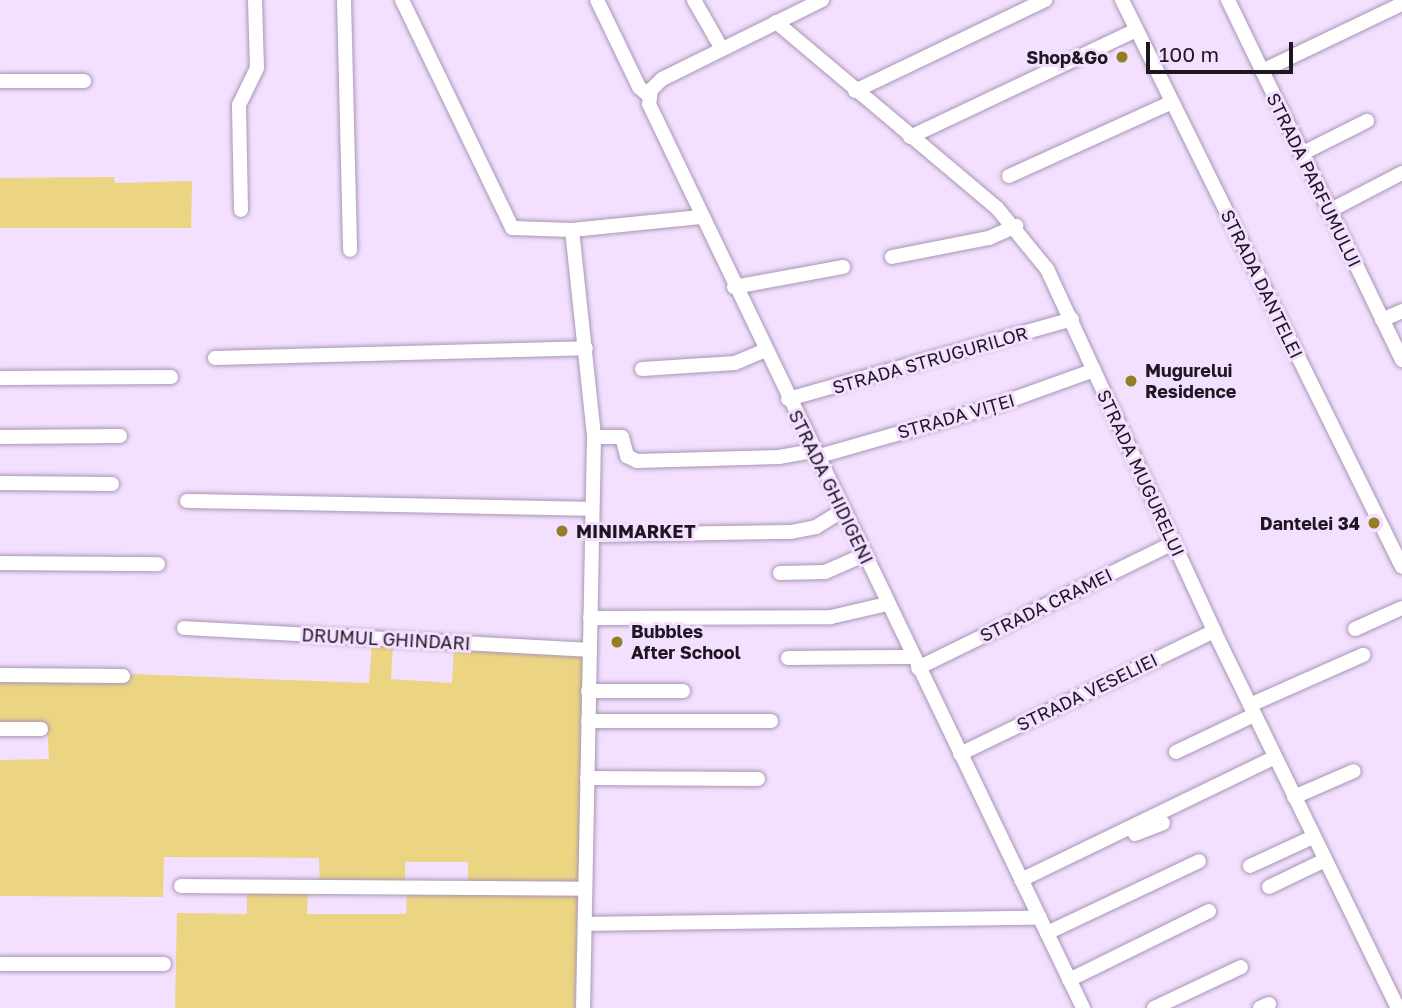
<!DOCTYPE html>
<meta charset="utf-8">
<style>
body{margin:0}
#map{position:relative;width:1402px;height:1008px;overflow:hidden;background:#f3dffe;font-family:"Golos Text",sans-serif}
div>[style]{position:absolute}
.green>*{inset:0;background:#ecd582}
.roads{filter:drop-shadow(0 0 2px #a996b3) drop-shadow(0 0 2px #a996b3)}
.minor>*{height:14px;margin:-7px;padding:0 7px;transform-origin:7px;border-radius:7px;background:#fff}
.dots>*{width:19px;height:19px;translate:-50% -50%;box-sizing:border-box;border:4px solid #f3dffe;border-radius:50%}
span{translate:-50% -50%;white-space:nowrap;text-align:center;line-height:1.15;-webkit-text-stroke:6px #f3dffe;paint-order:stroke}
.poi-label{font-size:18px;color:#1e1722;font-weight:700}
.right{translate:-100% -50%;text-align:right}
.left{translate:0 -50%;text-align:left}
.street-label{font-size:18px;color:#1e1722}
.scale{position:absolute;left:1146px;top:42px;width:147px;height:32px;box-sizing:border-box;border:4px solid #1e1722;border-top:0;padding-left:9px;font-size:21px;line-height:24px;white-space:nowrap;color:#1e1722;-webkit-text-stroke:5px #f3dffe;paint-order:stroke}
</style>
<div id="map">
<div class="green">
<i style="clip-path:polygon(114px 177px,115px 183px,192px 181px,191px 228px,0 228px,0 178px)"></i>
<i style="clip-path:polygon(372px 643px,393px 645px,391px 679px,452px 683px,454px 648px,584px 656px,575px 1008px,175px 1008px,177px 913px,247px 914px,247px 893px,308px 892px,307px 914px,406px 914px,407px 894px,468px 894px,468px 862px,405px 862px,405px 884px,320px 883px,319px 858px,164px 857px,163px 897px,0 896px,0 760px,49px 759px,47px 724px,0 723px,0 680px,130px 681px,131px 674px,369px 683px)"></i>
</div>
<div class="roads">
<div class="minor">
<i style="left:344px;top:0;width:250px;rotate:88.6deg"></i>
<i style="left:402px;top:0;width:253px;rotate:64.2deg"></i>
<i style="left:512px;top:228px;width:60px;rotate:1.9deg"></i>
<i style="left:572px;top:230px;width:129px;rotate:-5.8deg"></i>
<i style="left:597px;top:0;width:97px;rotate:64.2deg"></i>
<i style="left:639px;top:87px;width:15px;rotate:42deg"></i>
<i style="left:694px;top:0;width:56px;rotate:60.3deg"></i>
<i style="left:822px;top:0;width:178px;rotate:153.7deg"></i>
<i style="left:662px;top:79px;width:16px;rotate:135deg"></i>
<i style="left:651px;top:90px;width:14px;rotate:98deg"></i>
<i style="left:649px;top:104px;width:1003px;rotate:64.35deg"></i>
<i style="left:1122px;top:0;width:632px;rotate:63.72deg"></i>
<i style="left:1228px;top:0;width:400px;rotate:64.2deg"></i>
<i style="left:776px;top:22px;width:289px;rotate:40.1deg"></i>
<i style="left:997px;top:208px;width:79px;rotate:50.7deg"></i>
<i style="left:1047px;top:269px;width:399px;rotate:65.2deg"></i>
<i style="left:1214px;top:631px;width:420px;rotate:64deg"></i>
<i style="left:1262px;top:71px;width:155px;rotate:-25.6deg"></i>
<i style="left:0;top:81px;width:84px"></i>
<i style="left:855px;top:91px;width:211px;rotate:-25.6deg"></i>
<i style="left:910px;top:137px;width:250px;rotate:-25.3deg"></i>
<i style="left:1301px;top:154px;width:74px;rotate:-26.6deg"></i>
<i style="left:1009px;top:176px;width:179px;rotate:-24.4deg"></i>
<i style="left:241px;top:210px;width:105px;rotate:-91.1deg"></i>
<i style="left:239px;top:105px;width:41px;rotate:-64.1deg"></i>
<i style="left:257px;top:68px;width:68px;rotate:-91.7deg"></i>
<i style="left:1329px;top:211px;width:82px;rotate:-27.5deg"></i>
<i style="left:572px;top:230px;width:208px;rotate:83.9deg"></i>
<i style="left:594px;top:437px;width:571px;rotate:91.1deg"></i>
<i style="left:892px;top:257px;width:99px;rotate:-11.1deg"></i>
<i style="left:989px;top:238px;width:30px;rotate:-24deg"></i>
<i style="left:734px;top:287px;width:111px;rotate:-10.4deg"></i>
<i style="left:1382px;top:320px;width:22px;rotate:-24deg"></i>
<i style="left:215px;top:358px;width:371px;rotate:-1.5deg"></i>
<i style="left:642px;top:369px;width:93px;rotate:-3.7deg"></i>
<i style="left:735px;top:363px;width:33px;rotate:-23deg"></i>
<i style="left:0;top:378px;width:171px;rotate:-0.3deg"></i>
<i style="left:788px;top:399px;width:295px;rotate:-15.7deg"></i>
<i style="left:0;top:437px;width:120px;rotate:-0.5deg"></i>
<i style="left:594px;top:437px;width:28px"></i>
<i style="left:622px;top:437px;width:20px;rotate:75deg"></i>
<i style="left:627px;top:456px;width:11px;rotate:27deg"></i>
<i style="left:637px;top:461px;width:142px;rotate:-1.6deg"></i>
<i style="left:779px;top:457px;width:35px;rotate:-10deg"></i>
<i style="left:816px;top:457px;width:188px;rotate:-16deg"></i>
<i style="left:997px;top:405px;width:103px;rotate:-19.8deg"></i>
<i style="left:0;top:483px;width:112px;rotate:0.5deg"></i>
<i style="left:187px;top:501px;width:405px;rotate:1.1deg"></i>
<i style="left:592px;top:535px;width:199px;rotate:-0.9deg"></i>
<i style="left:791px;top:532px;width:25px;rotate:-11deg"></i>
<i style="left:816px;top:527px;width:31px;rotate:-32deg"></i>
<i style="left:0;top:563px;width:158px;rotate:0.4deg"></i>
<i style="left:780px;top:573px;width:45px;rotate:-1.3deg"></i>
<i style="left:825px;top:572px;width:43px;rotate:-23.6deg"></i>
<i style="left:590px;top:618px;width:241px;rotate:-0.2deg"></i>
<i style="left:831px;top:617px;width:57px;rotate:-13.1deg"></i>
<i style="left:184px;top:628px;width:406px;rotate:3.1deg"></i>
<i style="left:1355px;top:629px;width:51px;rotate:-24.1deg"></i>
<i style="left:788px;top:658px;width:125px;rotate:-0.5deg"></i>
<i style="left:918px;top:668px;width:284px;rotate:-26.1deg"></i>
<i style="left:0;top:675px;width:123px;rotate:0.5deg"></i>
<i style="left:588px;top:691px;width:95px"></i>
<i style="left:1250px;top:705px;width:124px;rotate:-23.9deg"></i>
<i style="left:588px;top:721px;width:183px"></i>
<i style="left:0;top:729px;width:41px"></i>
<i style="left:1176px;top:752px;width:86px;rotate:-25.4deg"></i>
<i style="left:960px;top:754px;width:282px;rotate:-25.8deg"></i>
<i style="left:587px;top:778px;width:171px;rotate:0.3deg"></i>
<i style="left:1294px;top:797px;width:65px;rotate:-23.4deg"></i>
<i style="left:1135px;top:834px;width:30px;rotate:-21deg"></i>
<i style="left:1250px;top:866px;width:69px;rotate:-24.7deg"></i>
<i style="left:1021px;top:880px;width:282px;rotate:-25.8deg"></i>
<i style="left:181px;top:886px;width:404px;rotate:0.4deg"></i>
<i style="left:1269px;top:887px;width:62px;rotate:-25.7deg"></i>
<i style="left:585px;top:924px;width:455px;rotate:-0.8deg"></i>
<i style="left:1047px;top:933px;width:168px;rotate:-25.3deg"></i>
<i style="left:0;top:964px;width:164px"></i>
<i style="left:1069px;top:980px;width:156px;rotate:-26.2deg"></i>
<i style="left:1154px;top:1008px;width:96px;rotate:-25.2deg"></i>
<i style="left:1260px;top:1008px;width:10px;rotate:-24deg"></i>
</div>
</div>
<div class="dots">
<i style="left:1122px;top:57px;background:#947d24"></i>
<i style="left:1131px;top:381px;background:#947d24"></i>
<i style="left:1374px;top:523px;background:#947d24"></i>
<i style="left:562px;top:531px;background:#947d24"></i>
<i style="left:617px;top:642px;background:#947d24"></i>
</div>
<div class="poi-label">
<span class="right" style="left:1108px;top:57px">Shop&amp;Go</span>
<span class="left" style="left:1145px;top:381px">Mugurelui<br>Residence</span>
<span class="right" style="left:1360px;top:523px">Dantelei 34</span>
<span class="left" style="left:576px;top:531px">MINIMARKET</span>
<span class="left" style="left:631px;top:642px">Bubbles<br>After School</span>
</div>
<div class="street-label">
<span style="left:1314px;top:180px;rotate:64deg">STRADA PARFUMULUI</span>
<span style="left:1262px;top:284px;rotate:64deg">STRADA DANTELEI</span>
<span style="left:930px;top:360px;rotate:-16deg">STRADA STRUGURILOR</span>
<span style="left:956px;top:416px;rotate:-16deg">STRADA VIȚEI</span>
<span style="left:1141px;top:473px;rotate:65deg">STRADA MUGURELUI</span>
<span style="left:831px;top:487px;rotate:64deg">STRADA GHIDIGENI</span>
<span style="left:1046px;top:605px;rotate:-26deg">STRADA CRAMEI</span>
<span style="left:386px;top:639px;rotate:3deg">DRUMUL GHINDARI</span>
<span style="left:1087px;top:692px;rotate:-26deg">STRADA VESELIEI</span>
</div>
<div class="scale">100 m</div>
</div>
